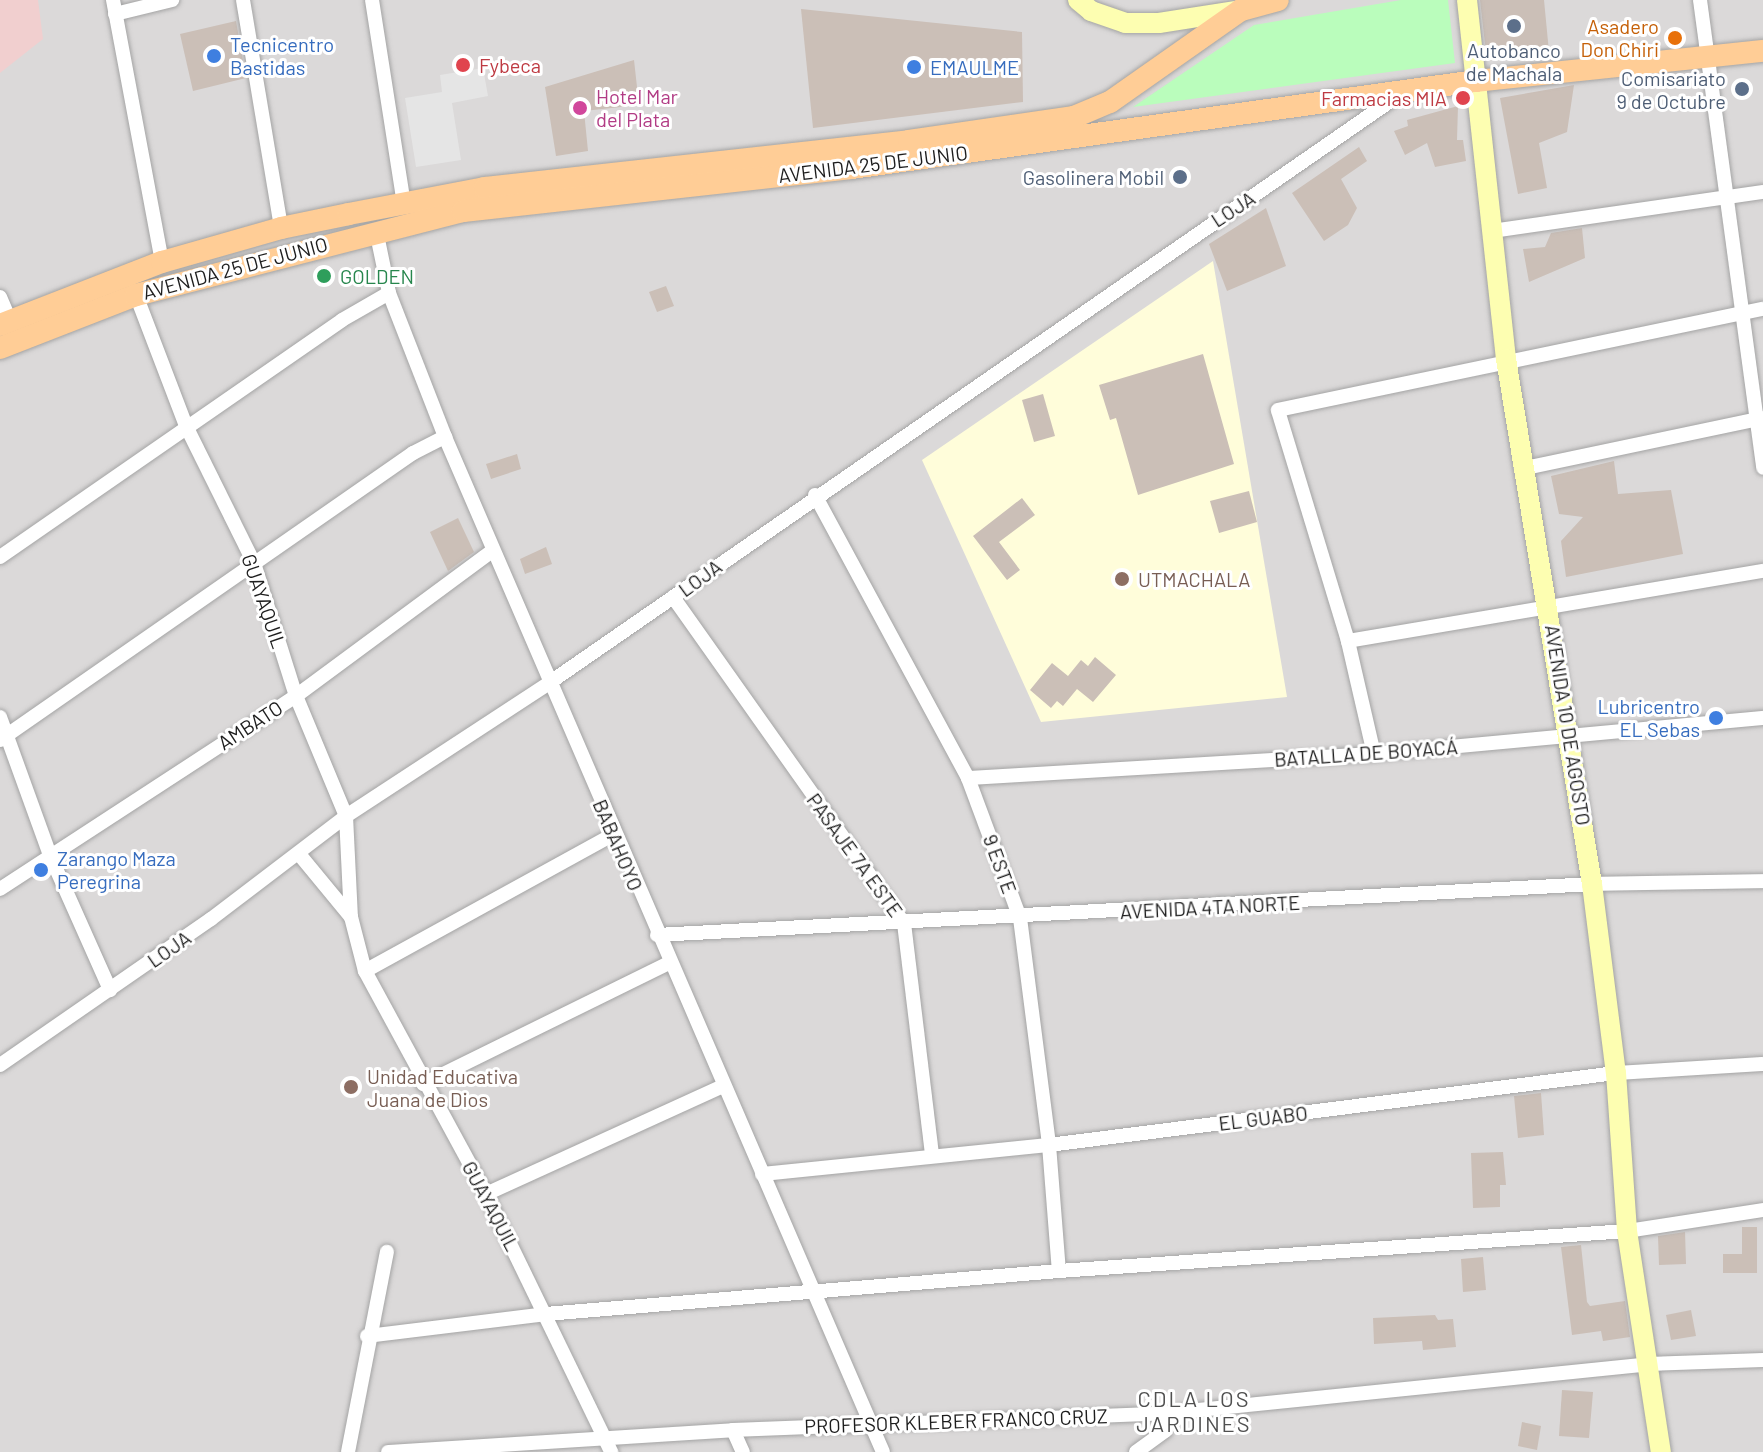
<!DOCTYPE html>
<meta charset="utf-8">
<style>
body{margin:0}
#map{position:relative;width:1763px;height:1452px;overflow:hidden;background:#efeae1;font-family:Barlow,sans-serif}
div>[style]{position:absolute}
.residential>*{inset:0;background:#dbd9d9}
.commercial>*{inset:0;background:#f1cfcf}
.education>*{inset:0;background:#fffdda}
.park>*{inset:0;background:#bafdbc}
.parking>*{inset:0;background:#e5e5e5}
.building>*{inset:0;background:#cbbfb7}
.roads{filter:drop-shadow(0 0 2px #a4a4a4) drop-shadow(0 0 2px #a4a4a4)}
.street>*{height:14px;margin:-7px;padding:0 7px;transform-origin:7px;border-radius:7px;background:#fff}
.secondary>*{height:20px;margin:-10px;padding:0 10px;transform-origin:10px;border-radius:10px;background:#fdfeb1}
.primary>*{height:22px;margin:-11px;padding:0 11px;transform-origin:11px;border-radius:11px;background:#ffcd96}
.dots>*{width:22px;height:22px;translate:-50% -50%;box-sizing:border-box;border:4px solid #fff;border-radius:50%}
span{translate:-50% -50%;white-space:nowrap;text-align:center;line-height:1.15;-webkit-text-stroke:6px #fff;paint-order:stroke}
.food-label{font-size:20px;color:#c56008}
.right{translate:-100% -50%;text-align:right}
.shop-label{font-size:20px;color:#366cbe}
.left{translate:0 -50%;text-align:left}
.service-label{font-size:20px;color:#4e5e75}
.health-label{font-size:20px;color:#be3a42}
.hotel-label{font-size:20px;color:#b23c85}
.street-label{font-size:20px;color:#1d1d1d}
.leisure-label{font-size:20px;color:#27864d}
.education-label{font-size:20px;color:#785e54}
.neighbourhood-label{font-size:22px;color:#505050;letter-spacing:2px}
</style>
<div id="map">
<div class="residential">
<i style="clip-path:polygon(0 0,1763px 0,1763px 1452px,0 1452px)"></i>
</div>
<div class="commercial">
<i style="clip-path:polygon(0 0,38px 0,43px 39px,0 73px)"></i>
</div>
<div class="education">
<i style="clip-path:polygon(1213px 261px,1287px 697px,1041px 722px,922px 460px)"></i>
</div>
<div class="park">
<i style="clip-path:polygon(1401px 0,1448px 0,1455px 63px,1133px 107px,1254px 25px)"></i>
</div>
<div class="parking">
<i style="clip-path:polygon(483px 68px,488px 96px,452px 103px,461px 160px,416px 167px,405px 98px,442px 92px,440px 75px)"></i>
</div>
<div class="building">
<i style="clip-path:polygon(1480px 0,1544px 0,1549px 52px,1487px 61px)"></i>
<i style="clip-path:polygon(801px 9px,1022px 32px,1023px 102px,813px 128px)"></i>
<i style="clip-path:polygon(236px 21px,246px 78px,193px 91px,180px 34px)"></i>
<i style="clip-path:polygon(634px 60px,639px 105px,584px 111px,588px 151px,556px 156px,545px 87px)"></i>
<i style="clip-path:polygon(1574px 85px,1567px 132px,1539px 143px,1547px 188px,1518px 194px,1500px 98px)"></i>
<i style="clip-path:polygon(1458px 106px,1457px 140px,1463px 140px,1466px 161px,1435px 167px,1427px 143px,1405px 155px,1394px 131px,1408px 126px,1407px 120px)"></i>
<i style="clip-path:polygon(1359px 147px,1367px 161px,1341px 179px,1357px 208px,1348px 225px,1324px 241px,1292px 193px)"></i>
<i style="clip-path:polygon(1266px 208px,1286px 266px,1227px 291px,1209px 244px)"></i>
<i style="clip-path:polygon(1582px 228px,1585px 258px,1529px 282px,1523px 249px,1545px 247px,1551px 233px)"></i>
<i style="clip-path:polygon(666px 286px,674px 306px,657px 312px,649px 292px)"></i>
<i style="clip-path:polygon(1203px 354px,1234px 464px,1138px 495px,1116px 418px,1110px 420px,1099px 385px)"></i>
<i style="clip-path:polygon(1043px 394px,1055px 436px,1034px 442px,1022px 400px)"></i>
<i style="clip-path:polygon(517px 454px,521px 469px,491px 479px,486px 464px)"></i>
<i style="clip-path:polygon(1614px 461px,1618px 494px,1671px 490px,1683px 554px,1566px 577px,1561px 541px,1583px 517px,1559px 514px,1551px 476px)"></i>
<i style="clip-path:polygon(1249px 491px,1257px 522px,1219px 533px,1210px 501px)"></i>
<i style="clip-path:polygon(1022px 498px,1035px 515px,999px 542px,1020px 570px,1007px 580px,973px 536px)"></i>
<i style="clip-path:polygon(458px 518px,474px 552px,448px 571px,430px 532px)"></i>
<i style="clip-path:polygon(546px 547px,552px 564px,525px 574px,520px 559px)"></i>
<i style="clip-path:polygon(1095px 657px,1116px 675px,1093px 702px,1077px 689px,1063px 706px,1057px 701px,1051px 708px,1030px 690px,1052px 663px,1068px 676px,1081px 660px,1088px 666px)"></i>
<i style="clip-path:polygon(1541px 1093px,1544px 1135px,1518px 1138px,1514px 1096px)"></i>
<i style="clip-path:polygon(1503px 1152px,1506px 1185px,1500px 1185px,1500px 1207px,1473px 1208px,1471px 1153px)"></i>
<i style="clip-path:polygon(1742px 1227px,1757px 1227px,1757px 1273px,1723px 1273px,1723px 1254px,1742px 1254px)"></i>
<i style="clip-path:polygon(1685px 1232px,1686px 1264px,1659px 1265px,1658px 1236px)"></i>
<i style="clip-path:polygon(1581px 1245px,1587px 1302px,1590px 1306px,1625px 1301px,1630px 1337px,1603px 1341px,1601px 1331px,1572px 1335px,1561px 1247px)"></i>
<i style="clip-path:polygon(1483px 1257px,1486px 1290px,1463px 1292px,1461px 1259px)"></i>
<i style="clip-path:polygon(1691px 1310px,1696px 1336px,1671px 1340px,1666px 1315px)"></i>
<i style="clip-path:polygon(1435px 1315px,1438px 1320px,1453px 1319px,1456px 1347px,1423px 1350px,1422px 1341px,1374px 1344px,1373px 1318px)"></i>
<i style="clip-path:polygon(1562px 1390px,1593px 1392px,1589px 1438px,1559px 1436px)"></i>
<i style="clip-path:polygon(1522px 1422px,1541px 1426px,1537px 1450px,1518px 1446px)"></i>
</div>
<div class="roads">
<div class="street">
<i style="left:113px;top:0;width:267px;rotate:79.4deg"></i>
<i style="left:243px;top:0;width:231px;rotate:80.5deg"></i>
<i style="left:372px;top:0;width:206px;rotate:81.1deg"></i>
<i style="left:1700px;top:0;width:472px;rotate:82.3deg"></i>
<i style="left:115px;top:14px;width:59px;rotate:-13.8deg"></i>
<i style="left:376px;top:230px;width:64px;rotate:78.3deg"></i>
<i style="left:389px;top:293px;width:155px;rotate:68.7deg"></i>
<i style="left:445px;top:437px;width:1105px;rotate:66.66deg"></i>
<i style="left:1492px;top:231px;width:274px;rotate:-8.2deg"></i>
<i style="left:136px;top:295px;width:140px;rotate:69.1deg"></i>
<i style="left:186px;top:426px;width:153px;rotate:63.6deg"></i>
<i style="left:254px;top:563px;width:139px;rotate:72.5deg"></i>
<i style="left:296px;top:696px;width:130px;rotate:67.4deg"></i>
<i style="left:346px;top:816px;width:101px;rotate:87.2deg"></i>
<i style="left:0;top:297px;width:25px;rotate:67deg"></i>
<i style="left:1521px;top:469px;width:247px;rotate:-11.9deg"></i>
<i style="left:815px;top:495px;width:322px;rotate:61.6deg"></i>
<i style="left:968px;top:778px;width:149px;rotate:69.6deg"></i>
<i style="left:1020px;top:918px;width:229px;rotate:82.7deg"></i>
<i style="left:1049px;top:1145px;width:126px;rotate:85.5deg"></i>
<i style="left:0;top:557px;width:416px;rotate:-34.7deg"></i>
<i style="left:342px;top:320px;width:54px;rotate:-29.9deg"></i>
<i style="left:673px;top:597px;width:400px;rotate:54.7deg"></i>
<i style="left:904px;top:923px;width:233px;rotate:83.1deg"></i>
<i style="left:1348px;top:641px;width:421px;rotate:-9.6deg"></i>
<i style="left:0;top:717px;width:147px;rotate:70.1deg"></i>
<i style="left:50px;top:855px;width:148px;rotate:66deg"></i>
<i style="left:0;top:740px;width:503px;rotate:-34.8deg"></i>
<i style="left:413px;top:453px;width:36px;rotate:-27deg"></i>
<i style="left:1374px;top:754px;width:116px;rotate:-103deg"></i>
<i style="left:1348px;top:641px;width:241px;rotate:-106.9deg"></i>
<i style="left:1278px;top:410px;width:495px;rotate:-11.8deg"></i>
<i style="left:968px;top:778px;width:407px;rotate:-3.4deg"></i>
<i style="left:1374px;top:754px;width:391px;rotate:-5.3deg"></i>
<i style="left:299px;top:854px;width:82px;rotate:50.5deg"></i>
<i style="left:351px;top:917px;width:56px;rotate:75.5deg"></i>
<i style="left:365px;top:971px;width:254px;rotate:61.5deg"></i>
<i style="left:486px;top:1194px;width:287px;rotate:64.1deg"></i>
<i style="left:0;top:889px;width:353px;rotate:-33.1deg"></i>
<i style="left:296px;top:696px;width:245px;rotate:-36.5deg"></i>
<i style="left:657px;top:935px;width:936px;rotate:-3.12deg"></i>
<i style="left:1592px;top:884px;width:171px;rotate:-1deg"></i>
<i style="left:365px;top:971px;width:284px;rotate:-28.8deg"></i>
<i style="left:0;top:1065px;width:257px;rotate:-34.7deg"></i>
<i style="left:211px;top:919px;width:170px;rotate:-37.3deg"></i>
<i style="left:346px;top:816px;width:243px;rotate:-33.2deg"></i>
<i style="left:549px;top:683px;width:1034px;rotate:-34.67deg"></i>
<i style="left:423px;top:1084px;width:274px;rotate:-26.2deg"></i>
<i style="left:762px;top:1174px;width:288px;rotate:-5.8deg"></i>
<i style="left:1049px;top:1145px;width:572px;rotate:-7.24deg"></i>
<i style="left:1616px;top:1073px;width:147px;rotate:-3.5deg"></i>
<i style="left:486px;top:1194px;width:258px;rotate:-24.5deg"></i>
<i style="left:367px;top:1336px;width:180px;rotate:-7deg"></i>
<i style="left:546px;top:1314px;width:515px;rotate:-4.79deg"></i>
<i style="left:1059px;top:1271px;width:569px;rotate:-4.03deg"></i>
<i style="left:1627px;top:1231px;width:138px;rotate:-8.8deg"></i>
<i style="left:733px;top:1430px;width:24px;rotate:66deg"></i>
<i style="left:348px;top:1452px;width:204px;rotate:-79deg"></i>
<i style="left:388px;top:1452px;width:346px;rotate:-3.6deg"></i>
<i style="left:733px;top:1430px;width:426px;rotate:-2.2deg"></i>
<i style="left:1159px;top:1414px;width:492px;rotate:-5.8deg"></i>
<i style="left:1648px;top:1364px;width:115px;rotate:-2deg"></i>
<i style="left:1136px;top:1452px;width:36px;rotate:-36deg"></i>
<i style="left:1165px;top:1431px;width:18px;rotate:-109deg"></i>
</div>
<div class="secondary">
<i style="left:1078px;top:0;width:17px;rotate:40deg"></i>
<i style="left:1091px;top:11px;width:36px;rotate:19deg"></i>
<i style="left:1125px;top:23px;width:34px"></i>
<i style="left:1159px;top:23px;width:83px;rotate:-9deg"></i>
<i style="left:1467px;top:0;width:361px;rotate:83.8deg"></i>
<i style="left:1506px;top:359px;width:532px;rotate:80.7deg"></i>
<i style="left:1592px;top:884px;width:191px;rotate:82.8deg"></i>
<i style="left:1616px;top:1073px;width:158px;rotate:86deg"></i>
<i style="left:1627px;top:1231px;width:224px;rotate:81.3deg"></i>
</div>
<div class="primary">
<i style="left:0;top:325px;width:174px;rotate:-21.3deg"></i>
<i style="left:162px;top:262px;width:124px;rotate:-15.9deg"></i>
<i style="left:281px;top:228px;width:69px;rotate:-11.6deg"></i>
<i style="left:349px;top:214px;width:138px;rotate:-10.8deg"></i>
<i style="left:485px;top:188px;width:427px;rotate:-6.3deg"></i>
<i style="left:909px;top:141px;width:167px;rotate:-8.3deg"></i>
<i style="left:1074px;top:117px;width:39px;rotate:-23deg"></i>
<i style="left:1110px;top:102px;width:160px;rotate:-35.1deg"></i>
<i style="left:1241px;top:10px;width:38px;rotate:-15deg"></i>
<i style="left:0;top:348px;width:146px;rotate:-21.3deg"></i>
<i style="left:136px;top:295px;width:338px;rotate:-14.4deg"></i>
<i style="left:463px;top:211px;width:391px;rotate:-6.3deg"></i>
<i style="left:852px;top:168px;width:630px;rotate:-7.94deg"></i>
<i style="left:1476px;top:81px;width:289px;rotate:-6deg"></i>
</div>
</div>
<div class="dots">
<i style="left:1514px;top:26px;background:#5c6f8a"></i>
<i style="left:1675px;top:38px;background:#e8710a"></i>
<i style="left:214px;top:56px;background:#3f7fe0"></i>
<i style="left:463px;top:65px;background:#e0444e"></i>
<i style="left:914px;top:67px;background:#3f7fe0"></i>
<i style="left:1742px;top:89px;background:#5c6f8a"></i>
<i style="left:1463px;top:98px;background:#e0444e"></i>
<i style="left:580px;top:108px;background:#d1479c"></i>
<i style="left:1180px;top:177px;background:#5c6f8a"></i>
<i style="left:324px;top:276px;background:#2e9e5b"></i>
<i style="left:1122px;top:579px;background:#8d6e63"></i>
<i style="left:1716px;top:718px;background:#3f7fe0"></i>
<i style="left:41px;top:870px;background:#3f7fe0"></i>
<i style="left:351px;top:1087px;background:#8d6e63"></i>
</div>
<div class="food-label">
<span class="right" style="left:1659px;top:38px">Asadero<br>Don Chiri</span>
</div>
<div class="shop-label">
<span class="left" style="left:230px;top:56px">Tecnicentro<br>Bastidas</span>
<span class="left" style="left:930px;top:67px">EMAULME</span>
<span class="right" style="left:1700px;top:718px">Lubricentro<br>EL Sebas</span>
<span class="left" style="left:57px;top:870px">Zarango Maza<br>Peregrina</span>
</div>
<div class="service-label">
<span style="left:1514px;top:62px">Autobanco<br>de Machala</span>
<span class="right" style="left:1726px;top:90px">Comisariato<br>9 de Octubre</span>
<span class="right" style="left:1164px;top:177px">Gasolinera Mobil</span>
</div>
<div class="health-label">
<span class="left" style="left:479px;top:65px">Fybeca</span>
<span class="right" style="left:1447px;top:98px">Farmacias MIA</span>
</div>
<div class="hotel-label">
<span class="left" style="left:596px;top:108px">Hotel Mar<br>del Plata</span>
</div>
<div class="street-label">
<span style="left:873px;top:164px;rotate:-7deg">AVENIDA 25 DE JUNIO</span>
<span style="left:1233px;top:209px;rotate:-33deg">LOJA</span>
<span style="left:235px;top:268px;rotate:-15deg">AVENIDA 25 DE JUNIO</span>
<span style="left:700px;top:578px;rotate:-36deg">LOJA</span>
<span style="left:264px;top:601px;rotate:71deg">GUAYAQUIL</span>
<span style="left:250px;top:725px;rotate:-33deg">AMBATO</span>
<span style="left:1568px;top:725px;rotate:81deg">AVENIDA 10 DE AGOSTO</span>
<span style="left:1366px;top:753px;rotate:-4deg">BATALLA DE BOYACÁ</span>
<span style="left:618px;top:845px;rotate:67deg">BABAHOYO</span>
<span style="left:855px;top:855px;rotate:54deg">PASAJE 7A ESTE</span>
<span style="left:1000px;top:864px;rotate:70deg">9 ESTE</span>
<span style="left:1210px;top:907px;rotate:-3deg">AVENIDA 4TA NORTE</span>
<span style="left:169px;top:949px;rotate:-35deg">LOJA</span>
<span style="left:1263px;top:1118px;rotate:-7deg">EL GUABO</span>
<span style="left:491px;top:1206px;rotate:62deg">GUAYAQUIL</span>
<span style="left:956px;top:1421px;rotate:-2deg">PROFESOR KLEBER FRANCO CRUZ</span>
</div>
<div class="leisure-label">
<span class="left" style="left:340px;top:276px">GOLDEN</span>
</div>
<div class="education-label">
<span class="left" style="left:1138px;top:579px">UTMACHALA</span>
<span class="left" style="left:367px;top:1088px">Unidad Educativa<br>Juana de Dios</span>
</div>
<div class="neighbourhood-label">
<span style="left:1194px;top:1411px">CDLA LOS<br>JARDINES</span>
</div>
</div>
